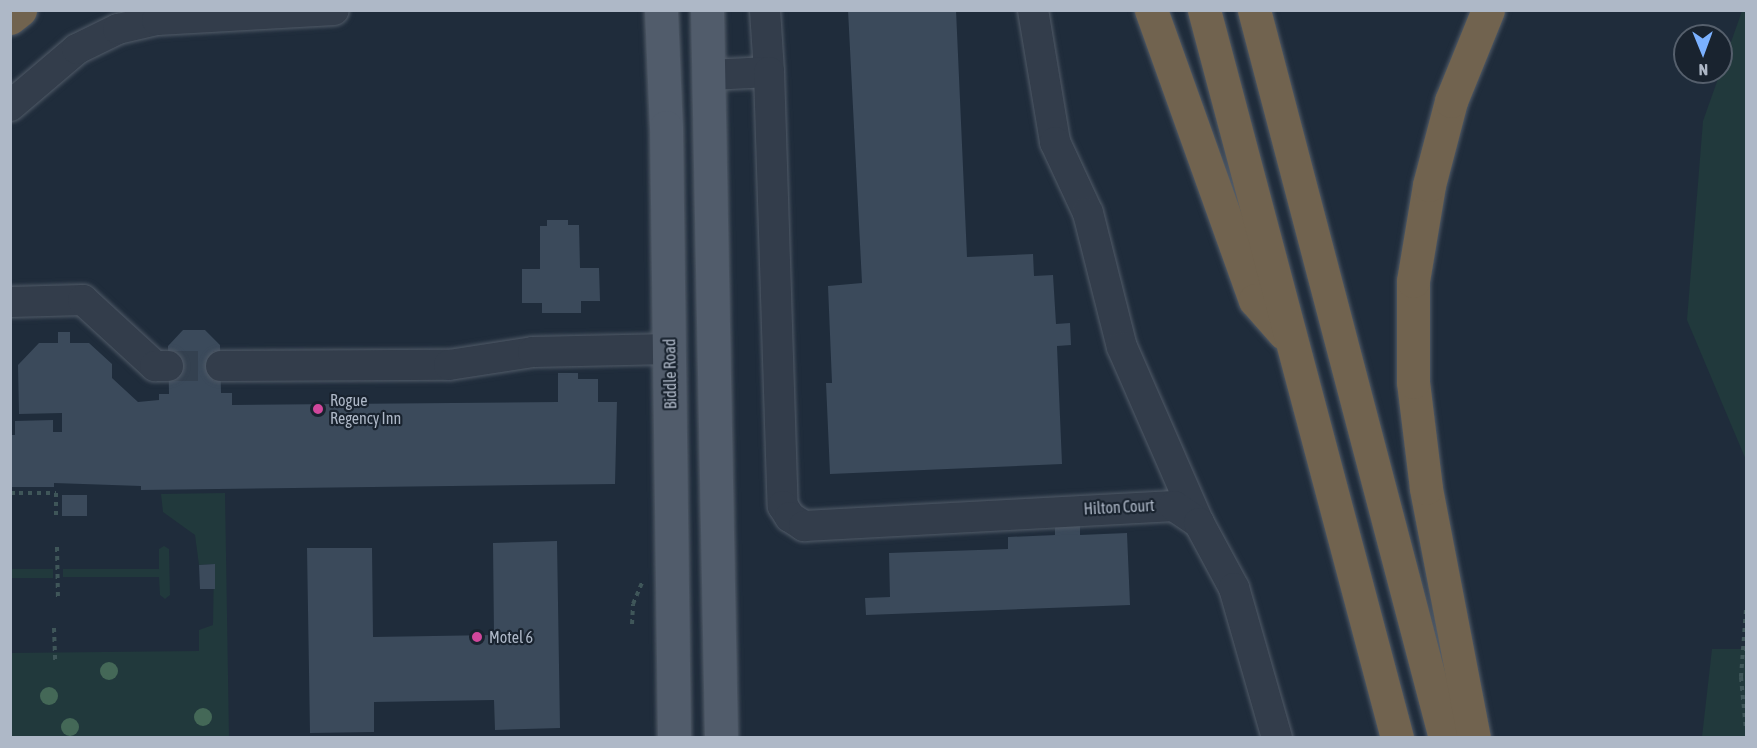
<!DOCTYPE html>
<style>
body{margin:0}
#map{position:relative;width:1757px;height:748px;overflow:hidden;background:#1f2c3b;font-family:"Asap Condensed",sans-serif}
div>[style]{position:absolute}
.green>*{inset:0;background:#21393c}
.building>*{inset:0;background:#3b4a5b}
.minor-tunnel>*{height:30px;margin-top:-15px;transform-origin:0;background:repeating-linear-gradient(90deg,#344150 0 30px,transparent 0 45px)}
.path>*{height:4px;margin-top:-2px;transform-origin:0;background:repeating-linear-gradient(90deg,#3f5659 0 4.5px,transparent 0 9px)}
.roads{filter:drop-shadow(0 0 2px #515b68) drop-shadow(0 0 2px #515b68)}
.minor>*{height:30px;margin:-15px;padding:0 15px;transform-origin:15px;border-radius:15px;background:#333d4b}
.major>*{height:33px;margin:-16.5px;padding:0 16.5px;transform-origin:16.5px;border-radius:16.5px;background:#515c6b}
.highway>*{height:33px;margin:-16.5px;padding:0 16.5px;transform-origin:16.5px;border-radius:16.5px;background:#71634f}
.trees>*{width:18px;height:18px;margin:-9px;border-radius:50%;background:#446857}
.dots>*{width:16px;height:16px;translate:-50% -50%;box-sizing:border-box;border:3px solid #19232f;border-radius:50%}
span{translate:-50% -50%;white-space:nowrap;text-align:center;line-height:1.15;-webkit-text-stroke:4.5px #19232f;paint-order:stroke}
.street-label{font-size:16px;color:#aeb8c7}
.poi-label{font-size:16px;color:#aeb8c7}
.left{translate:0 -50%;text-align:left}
.frame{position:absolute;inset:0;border:12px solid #aeb8c7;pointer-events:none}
.north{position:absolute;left:1673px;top:24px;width:60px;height:60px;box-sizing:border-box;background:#19232f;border:2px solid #555f6c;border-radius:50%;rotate:179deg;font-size:16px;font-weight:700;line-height:24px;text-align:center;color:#aeb8c7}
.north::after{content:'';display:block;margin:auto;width:21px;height:27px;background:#7bb1ff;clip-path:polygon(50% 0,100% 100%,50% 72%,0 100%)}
</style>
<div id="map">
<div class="green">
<i style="clip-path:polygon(1742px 11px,1746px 11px,1746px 460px,1687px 320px,1703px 121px)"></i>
<i style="clip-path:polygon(225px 493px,229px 737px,11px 737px,10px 653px,199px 651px,199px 630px,213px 625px,214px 564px,199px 565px,195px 535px,163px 512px,161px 494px)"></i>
<i style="clip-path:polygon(164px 546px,169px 549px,170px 595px,165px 599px,160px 595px,159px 577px,63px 577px,63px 569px,159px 569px,159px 549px)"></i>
<i style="clip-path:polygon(11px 569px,53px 569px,53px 578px,11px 578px)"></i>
<i style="clip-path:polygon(1712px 649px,1746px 649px,1746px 737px,1702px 737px)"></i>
</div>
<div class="building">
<i style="clip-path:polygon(848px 10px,956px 10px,967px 257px,1033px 254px,1034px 276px,1053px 275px,1056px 324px,1070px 323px,1071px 345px,1057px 346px,1062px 464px,830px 474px,826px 383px,832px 383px,828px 286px,862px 283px)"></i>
<i style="clip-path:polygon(547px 220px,568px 220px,568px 225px,579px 225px,580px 268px,599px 268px,600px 301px,581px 301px,581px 313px,542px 313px,542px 303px,522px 303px,522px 269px,540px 269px,540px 226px,547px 226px)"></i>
<i style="clip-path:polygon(183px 330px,205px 330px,220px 345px,221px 393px,232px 393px,232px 405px,558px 402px,558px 373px,578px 373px,578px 379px,598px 379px,598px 402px,617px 402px,615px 484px,141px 490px,141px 486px,54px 483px,54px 487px,10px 487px,10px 435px,15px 435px,15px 421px,53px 420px,53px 432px,62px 432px,62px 413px,19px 414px,18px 365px,39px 343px,58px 343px,58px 332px,70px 332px,70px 343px,89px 343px,112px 364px,112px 378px,138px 402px,159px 400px,159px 394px,169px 394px,168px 346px)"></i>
<i style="clip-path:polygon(62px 495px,87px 495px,87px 516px,62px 516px)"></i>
<i style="clip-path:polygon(1080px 522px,1080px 535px,1127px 533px,1130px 605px,866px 615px,865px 598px,890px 597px,889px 553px,1008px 549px,1008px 537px,1055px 535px,1055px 523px)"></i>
<i style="clip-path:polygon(557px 541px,560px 728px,495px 730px,494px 700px,374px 702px,374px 732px,310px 733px,307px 548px,372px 548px,373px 637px,494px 635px,493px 543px)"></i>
<i style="clip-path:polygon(215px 564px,215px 589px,200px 589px,199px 565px)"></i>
</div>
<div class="minor-tunnel">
<i style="left:168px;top:366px;width:53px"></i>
</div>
<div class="path">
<i style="left:10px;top:493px;width:46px"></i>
<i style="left:56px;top:493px;width:23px;rotate:90deg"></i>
<i style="left:57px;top:547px;width:54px;rotate:88.9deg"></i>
<i style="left:1746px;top:610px;width:67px;rotate:94.3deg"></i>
<i style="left:1741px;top:677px;width:53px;rotate:84.6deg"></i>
<i style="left:632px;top:624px;width:20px;rotate:-87deg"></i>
<i style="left:633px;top:604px;width:23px;rotate:-67deg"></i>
<i style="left:54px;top:628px;width:34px;rotate:88deg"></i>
</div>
<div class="roads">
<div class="minor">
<i style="left:765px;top:10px;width:62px;rotate:86.3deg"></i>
<i style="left:1033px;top:10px;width:134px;rotate:80.5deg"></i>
<i style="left:1055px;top:142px;width:78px;rotate:65.1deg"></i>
<i style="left:1088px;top:213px;width:138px;rotate:75.8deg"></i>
<i style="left:1122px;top:347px;width:192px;rotate:66.4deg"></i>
<i style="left:710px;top:75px;width:59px;rotate:-2.9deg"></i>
<i style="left:769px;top:72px;width:434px;rotate:88.2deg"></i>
<i style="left:783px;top:506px;width:13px;rotate:58deg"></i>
<i style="left:790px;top:517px;width:17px;rotate:33deg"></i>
<i style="left:804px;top:526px;width:371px;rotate:-3.1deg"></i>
<i style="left:1174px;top:506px;width:30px;rotate:34deg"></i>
<i style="left:1199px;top:523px;width:74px;rotate:61.7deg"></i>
<i style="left:1234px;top:588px;width:156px;rotate:74deg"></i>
<i style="left:10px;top:106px;width:88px;rotate:-40.4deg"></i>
<i style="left:77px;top:49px;width:46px;rotate:-26deg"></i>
<i style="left:118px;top:29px;width:40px;rotate:-13deg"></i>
<i style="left:157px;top:20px;width:177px;rotate:-3.2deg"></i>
<i style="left:10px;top:302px;width:73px;rotate:-1.6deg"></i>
<i style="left:83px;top:300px;width:98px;rotate:42.5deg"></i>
<i style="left:155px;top:366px;width:13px"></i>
<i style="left:221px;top:366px;width:228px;rotate:-0.3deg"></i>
<i style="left:449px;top:365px;width:85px;rotate:-8.8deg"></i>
<i style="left:533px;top:352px;width:137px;rotate:-1.3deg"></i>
</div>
<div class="major">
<i style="left:661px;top:10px;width:117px;rotate:87.6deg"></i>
<i style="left:666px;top:127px;width:611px;rotate:89.25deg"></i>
<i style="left:707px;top:10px;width:728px;rotate:88.9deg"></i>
</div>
<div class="highway">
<i style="left:1151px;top:10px;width:308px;rotate:70.3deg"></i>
<i style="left:1255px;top:300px;width:44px;rotate:48.7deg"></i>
<i style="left:1204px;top:10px;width:753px;rotate:75.15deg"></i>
<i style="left:1254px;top:10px;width:753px;rotate:75.3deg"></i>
<i style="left:10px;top:18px;width:13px;rotate:-39deg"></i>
<i style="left:1474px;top:738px;width:255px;rotate:-100.9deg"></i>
<i style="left:1426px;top:488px;width:107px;rotate:-97deg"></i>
<i style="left:1413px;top:382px;width:101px;rotate:-90deg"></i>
<i style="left:1413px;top:281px;width:97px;rotate:-80.5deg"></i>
<i style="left:1429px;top:185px;width:87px;rotate:-75.3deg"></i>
<i style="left:1451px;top:101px;width:98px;rotate:-67.9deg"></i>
</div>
</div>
<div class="trees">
<i style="left:109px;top:671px"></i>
<i style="left:49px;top:696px"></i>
<i style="left:203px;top:717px"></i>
<i style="left:70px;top:727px"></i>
</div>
<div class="dots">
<i style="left:318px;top:409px;background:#d1479c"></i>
<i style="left:477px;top:637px;background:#d1479c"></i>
</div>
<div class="street-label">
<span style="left:670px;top:374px;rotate:-91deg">Biddle Road</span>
<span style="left:1119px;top:507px;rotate:-3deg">Hilton Court</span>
</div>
<div class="poi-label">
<span class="left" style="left:330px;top:409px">Rogue<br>Regency Inn</span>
<span class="left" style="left:489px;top:637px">Motel 6</span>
</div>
<div class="frame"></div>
<div class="north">N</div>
</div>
